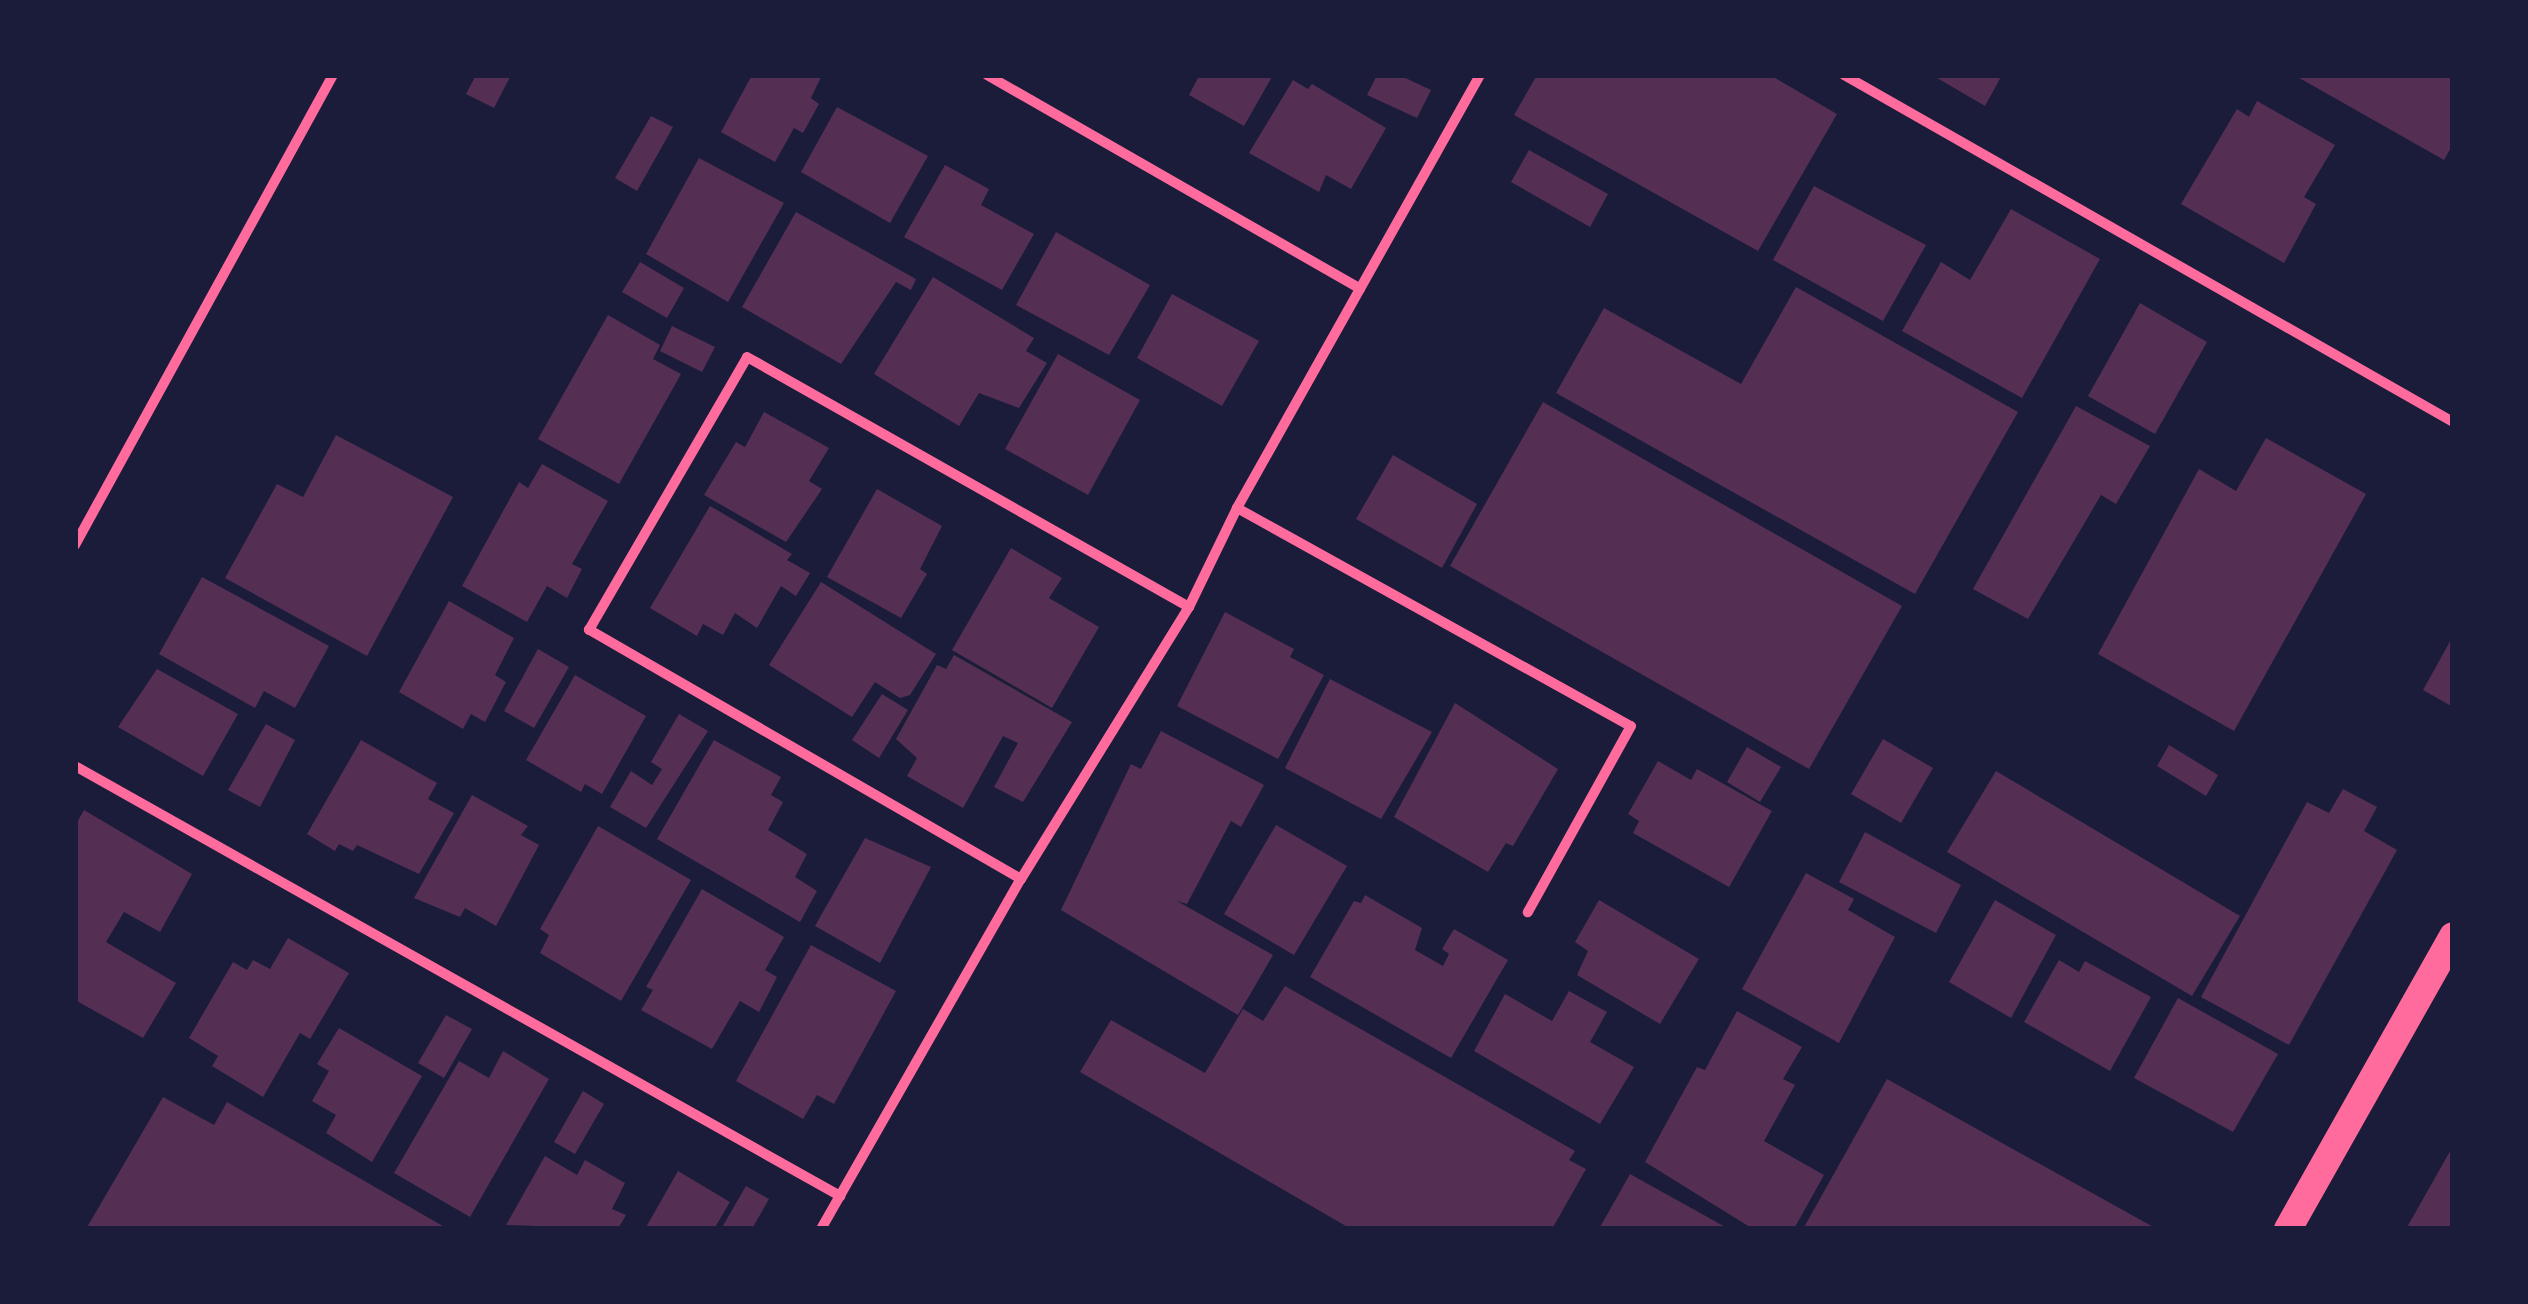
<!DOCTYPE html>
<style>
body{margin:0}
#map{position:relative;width:2528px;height:1304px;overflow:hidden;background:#1b1b3a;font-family:Literata,serif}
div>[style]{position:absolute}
.building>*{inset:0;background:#542f53}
.minor>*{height:10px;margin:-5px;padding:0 5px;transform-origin:5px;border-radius:5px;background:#ff6b9d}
.trunk>*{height:28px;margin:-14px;padding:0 14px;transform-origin:14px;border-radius:14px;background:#ff6b9d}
span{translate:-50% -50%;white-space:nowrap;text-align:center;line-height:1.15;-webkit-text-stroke:10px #1b1b3a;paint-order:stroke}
.frame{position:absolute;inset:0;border:78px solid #1b1b3a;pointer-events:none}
</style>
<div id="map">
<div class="building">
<i style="clip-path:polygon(476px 75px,511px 75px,494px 108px,466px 94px)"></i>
<i style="clip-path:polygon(752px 75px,822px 75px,811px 98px,819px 104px,803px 133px,794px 128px,775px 162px,721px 132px)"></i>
<i style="clip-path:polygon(1193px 75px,1273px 75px,1244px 126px,1189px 95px,1198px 78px)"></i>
<i style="clip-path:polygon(1377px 75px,1399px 75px,1431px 90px,1417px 118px,1367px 95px)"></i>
<i style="clip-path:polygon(1537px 75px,1770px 75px,1837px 114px,1758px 251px,1514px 115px)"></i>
<i style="clip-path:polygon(1932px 75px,2002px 75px,1985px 106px)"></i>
<i style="clip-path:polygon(2294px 75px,2453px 75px,2453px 144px,2444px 160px)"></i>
<i style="clip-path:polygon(1293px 80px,1308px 89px,1312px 84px,1386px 128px,1351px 189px,1326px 175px,1319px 192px,1249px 153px)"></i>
<i style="clip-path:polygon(2257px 101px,2335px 145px,2304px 197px,2316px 204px,2284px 263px,2181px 204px,2237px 109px,2249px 117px)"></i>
<i style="clip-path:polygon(837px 107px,928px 156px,890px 223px,801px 172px)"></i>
<i style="clip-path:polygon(651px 116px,673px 127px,637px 191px,615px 178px)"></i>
<i style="clip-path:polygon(1529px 150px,1608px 194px,1590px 227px,1511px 182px)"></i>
<i style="clip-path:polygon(699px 158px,784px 203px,728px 302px,646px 254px)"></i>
<i style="clip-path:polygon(945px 165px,989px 189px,981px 205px,1034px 234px,1002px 290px,904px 237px)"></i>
<i style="clip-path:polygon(1814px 186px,1926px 245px,1883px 321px,1773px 260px)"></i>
<i style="clip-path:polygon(2011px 209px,2100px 259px,2022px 398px,1902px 331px,1941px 262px,1970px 280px)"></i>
<i style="clip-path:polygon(796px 212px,916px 279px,911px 290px,896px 282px,841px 364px,742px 307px)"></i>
<i style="clip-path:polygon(1056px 232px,1150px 285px,1109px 355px,1016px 305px)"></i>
<i style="clip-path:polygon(640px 262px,684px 288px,667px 318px,622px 292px)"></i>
<i style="clip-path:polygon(933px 277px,1034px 338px,1026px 351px,1047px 363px,1019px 408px,979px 393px,959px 426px,874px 374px)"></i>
<i style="clip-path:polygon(1796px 287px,2018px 412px,1915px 594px,1556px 393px,1604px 308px,1741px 384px)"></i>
<i style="clip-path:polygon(1172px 294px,1259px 341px,1222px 406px,1137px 358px)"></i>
<i style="clip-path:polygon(2140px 303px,2207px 342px,2155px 434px,2088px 396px)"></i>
<i style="clip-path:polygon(608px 315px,660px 345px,653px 359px,681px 374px,619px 484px,538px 439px)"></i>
<i style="clip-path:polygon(672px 326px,715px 347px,702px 372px,660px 351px)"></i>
<i style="clip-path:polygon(1058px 354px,1140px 400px,1088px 495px,1005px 449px)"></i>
<i style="clip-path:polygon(1543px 402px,1902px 606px,1809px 769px,1450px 566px)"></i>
<i style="clip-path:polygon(2076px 406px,2150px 446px,2116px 504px,2101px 495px,2028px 619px,1973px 589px)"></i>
<i style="clip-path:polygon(764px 412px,829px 448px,809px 481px,822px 489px,786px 542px,704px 495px,736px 442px,745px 447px)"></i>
<i style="clip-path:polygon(336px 435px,453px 497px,367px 656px,225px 578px,277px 484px,303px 497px)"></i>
<i style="clip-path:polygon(2266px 438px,2366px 494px,2234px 731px,2098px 654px,2199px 469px,2236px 491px)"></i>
<i style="clip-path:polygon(1393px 455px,1477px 504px,1442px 568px,1356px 519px)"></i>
<i style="clip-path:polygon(542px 464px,608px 501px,572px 564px,582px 569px,567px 598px,547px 586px,527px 622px,462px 586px,519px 482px,528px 488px)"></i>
<i style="clip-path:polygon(877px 489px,942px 526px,920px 569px,927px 574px,901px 618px,827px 577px)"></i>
<i style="clip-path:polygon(710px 506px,792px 554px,787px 560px,810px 573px,796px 596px,781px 586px,757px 628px,735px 613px,723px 635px,703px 624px,697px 636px,650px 608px)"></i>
<i style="clip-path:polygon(1011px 548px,1062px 578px,1049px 598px,1099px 627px,1052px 708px,952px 650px)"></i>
<i style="clip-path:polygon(202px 577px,329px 646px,295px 708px,264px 691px,255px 708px,159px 654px)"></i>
<i style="clip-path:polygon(821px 582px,936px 654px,910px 695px,900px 698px,875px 682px,852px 717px,769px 665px)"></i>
<i style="clip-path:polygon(449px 601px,514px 638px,495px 675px,506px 682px,485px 722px,471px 714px,463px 729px,399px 692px)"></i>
<i style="clip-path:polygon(1225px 612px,1294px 649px,1290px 657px,1324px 675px,1278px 759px,1177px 706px)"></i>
<i style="clip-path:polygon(2453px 636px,2453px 707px,2423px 690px)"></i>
<i style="clip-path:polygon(538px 649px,569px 667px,534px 728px,504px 711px)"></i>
<i style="clip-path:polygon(954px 655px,1072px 722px,1023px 802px,994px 787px,1018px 743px,1003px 736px,963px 808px,907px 776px,917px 758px,896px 739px,937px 665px,946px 669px)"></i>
<i style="clip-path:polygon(157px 669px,238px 714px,203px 776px,118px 727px)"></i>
<i style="clip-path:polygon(575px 675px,646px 716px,602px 794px,585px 784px,581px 792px,526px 760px)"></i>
<i style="clip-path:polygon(1330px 679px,1432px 732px,1381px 819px,1285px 768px)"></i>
<i style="clip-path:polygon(882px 694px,908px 710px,879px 758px,852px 740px)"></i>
<i style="clip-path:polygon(1455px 703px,1558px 769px,1513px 846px,1506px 843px,1488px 872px,1394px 817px)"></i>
<i style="clip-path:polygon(679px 714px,708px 731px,646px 828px,610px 807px,631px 771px,652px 785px,662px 769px,651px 762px)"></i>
<i style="clip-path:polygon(266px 724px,295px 740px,260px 807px,228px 790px)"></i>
<i style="clip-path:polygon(1161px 731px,1264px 785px,1241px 827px,1231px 821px,1187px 904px,1177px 901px,1273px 955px,1238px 1015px,1061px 910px,1131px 764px,1141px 769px)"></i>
<i style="clip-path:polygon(1883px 739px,1933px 768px,1901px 823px,1851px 794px)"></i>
<i style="clip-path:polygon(361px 740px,437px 783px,428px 799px,454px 813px,419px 874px,357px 845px,353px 851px,339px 844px,335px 851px,307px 834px)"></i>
<i style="clip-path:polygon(714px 740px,781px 777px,771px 795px,783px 802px,768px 830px,807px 854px,795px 877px,817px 891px,800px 922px,657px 839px)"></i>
<i style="clip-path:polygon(2169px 745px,2218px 775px,2206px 796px,2157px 766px)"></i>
<i style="clip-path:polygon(1747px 747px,1781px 767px,1760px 802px,1727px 782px)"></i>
<i style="clip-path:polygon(1658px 761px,1691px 780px,1697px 769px,1772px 811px,1729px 887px,1633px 833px,1639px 821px,1628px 814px)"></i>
<i style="clip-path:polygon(1996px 771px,2240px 916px,2192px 996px,1947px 852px)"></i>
<i style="clip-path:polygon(2343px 789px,2377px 807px,2364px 831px,2397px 850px,2289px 1045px,2201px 997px,2307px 802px,2329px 813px)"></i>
<i style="clip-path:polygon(472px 795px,528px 826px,521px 835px,539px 845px,496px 926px,465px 908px,460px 917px,414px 898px)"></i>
<i style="clip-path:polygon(84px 810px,192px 874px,160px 932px,124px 912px,106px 942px,176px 983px,143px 1038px,75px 1000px,75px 826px)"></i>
<i style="clip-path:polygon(1276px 825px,1347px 866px,1294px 955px,1224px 914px)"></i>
<i style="clip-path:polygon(598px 826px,691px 880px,621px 1001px,540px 953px,549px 935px,540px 929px)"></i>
<i style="clip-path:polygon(1865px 832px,1961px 885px,1936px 933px,1839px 882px)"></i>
<i style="clip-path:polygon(865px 838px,931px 867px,880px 963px,815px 926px)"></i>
<i style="clip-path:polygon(1806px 873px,1854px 899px,1848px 910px,1895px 937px,1839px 1043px,1742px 989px)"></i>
<i style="clip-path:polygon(702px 889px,784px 937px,765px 970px,777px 977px,759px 1012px,740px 1001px,712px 1049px,641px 1010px,653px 990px,646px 987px)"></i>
<i style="clip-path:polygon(1365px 895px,1422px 928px,1415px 950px,1443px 966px,1449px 954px,1442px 949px,1454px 929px,1508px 960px,1451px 1058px,1310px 977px,1354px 901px,1361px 903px)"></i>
<i style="clip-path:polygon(1599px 900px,1699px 959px,1660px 1024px,1577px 975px,1588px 951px,1575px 942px)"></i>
<i style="clip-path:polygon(1995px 900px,2056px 935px,2011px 1018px,1949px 982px)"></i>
<i style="clip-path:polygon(288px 938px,349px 973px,310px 1039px,300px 1033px,263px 1097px,212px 1066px,218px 1056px,189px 1038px,233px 962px,247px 970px,253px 960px,270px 969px)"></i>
<i style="clip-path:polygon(811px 945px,896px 991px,834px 1104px,817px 1095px,803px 1119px,736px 1081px)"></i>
<i style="clip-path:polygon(2059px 960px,2079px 972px,2085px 961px,2151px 997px,2110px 1071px,2024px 1022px)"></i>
<i style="clip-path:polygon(1285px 986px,1575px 1151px,1569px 1160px,1586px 1169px,1552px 1229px,1351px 1229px,1080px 1072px,1111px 1020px,1205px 1073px,1243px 1009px,1263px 1021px)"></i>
<i style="clip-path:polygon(1569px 991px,1607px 1012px,1590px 1042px,1634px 1067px,1600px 1124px,1474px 1051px,1505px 994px,1552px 1021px)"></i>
<i style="clip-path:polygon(2178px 998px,2278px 1054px,2233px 1132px,2134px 1078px)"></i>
<i style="clip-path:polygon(1737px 1011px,1802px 1047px,1783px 1079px,1795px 1085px,1764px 1141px,1824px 1175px,1794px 1229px,1753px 1229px,1645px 1162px,1697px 1067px,1705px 1070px)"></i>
<i style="clip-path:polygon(446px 1015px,472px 1029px,444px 1078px,418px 1063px)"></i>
<i style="clip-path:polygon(339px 1028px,422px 1076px,372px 1162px,326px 1133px,336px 1115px,312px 1101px,329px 1071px,317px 1064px)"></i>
<i style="clip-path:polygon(503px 1051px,549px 1079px,470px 1217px,394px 1173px,459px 1061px,489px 1078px)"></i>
<i style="clip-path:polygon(1887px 1079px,2157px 1229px,1803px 1229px)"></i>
<i style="clip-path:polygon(583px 1091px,604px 1104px,575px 1154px,554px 1142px)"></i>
<i style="clip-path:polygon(163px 1097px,214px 1125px,227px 1102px,448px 1229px,86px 1229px)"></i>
<i style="clip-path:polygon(2453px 1146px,2453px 1229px,2406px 1229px)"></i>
<i style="clip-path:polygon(545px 1156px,577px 1175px,585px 1160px,625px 1183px,612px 1209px,626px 1215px,618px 1229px,506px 1225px)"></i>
<i style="clip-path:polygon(678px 1171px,730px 1202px,714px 1229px,645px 1229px)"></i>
<i style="clip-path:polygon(1630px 1174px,1729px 1229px,1599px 1229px)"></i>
<i style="clip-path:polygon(746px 1186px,769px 1199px,752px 1229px,721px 1229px)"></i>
</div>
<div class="minor">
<i style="left:987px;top:75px;width:430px;rotate:29.8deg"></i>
<i style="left:1844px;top:75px;width:701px;rotate:29.67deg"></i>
<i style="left:1237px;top:508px;width:450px;rotate:29deg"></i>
<i style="left:1631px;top:726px;width:213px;rotate:119deg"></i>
<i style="left:75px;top:545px;width:536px;rotate:-61.24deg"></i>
<i style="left:75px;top:766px;width:878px;rotate:29.34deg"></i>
<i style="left:1021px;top:879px;width:499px;rotate:-150deg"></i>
<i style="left:589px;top:630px;width:315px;rotate:-59.9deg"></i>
<i style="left:747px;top:357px;width:508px;rotate:29.49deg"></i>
<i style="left:821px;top:1229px;width:403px;rotate:-60.3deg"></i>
<i style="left:1021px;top:879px;width:320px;rotate:-58.3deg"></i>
<i style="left:1189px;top:607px;width:110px;rotate:-64.1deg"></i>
<i style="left:1237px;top:508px;width:497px;rotate:-60.7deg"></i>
</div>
<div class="trunk">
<i style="left:2288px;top:1229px;width:336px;rotate:-60.6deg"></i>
</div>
<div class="frame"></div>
</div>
